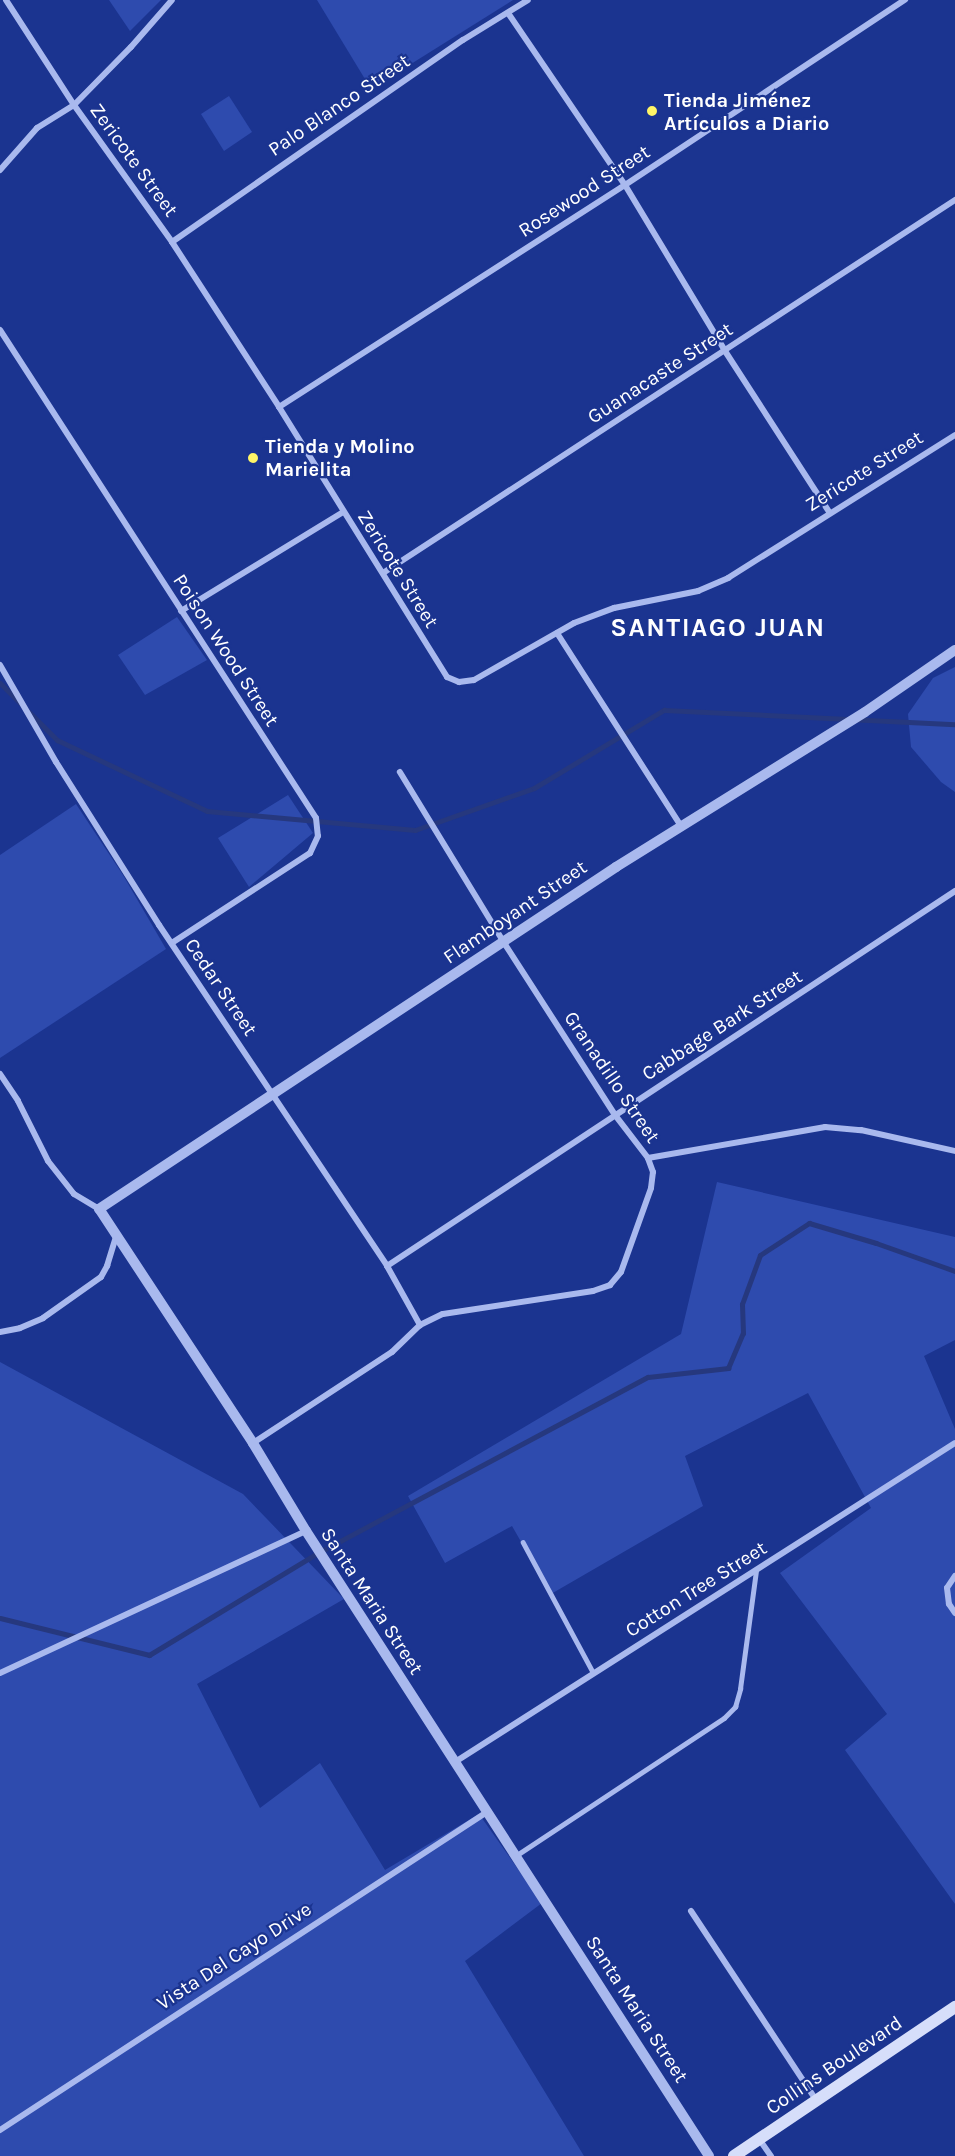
<!DOCTYPE html>
<meta charset="utf-8">
<style>
body{margin:0}
#map{position:relative;width:955px;height:2156px;overflow:hidden;background:#1b3490;font-family:Karla,sans-serif}
div>[style]{position:absolute}
.green>*{inset:0;background:#2e4bae}
.stream>*{height:5px;margin:-2.5px;padding:0 2.5px;transform-origin:2.5px;border-radius:2.5px;background:#26387e}
.service>*{height:4.5px;margin:-2.25px;padding:0 2.25px;transform-origin:2.25px;border-radius:2.25px;background:#a9b9ee}
.minor>*{height:6px;margin:-3px;padding:0 3px;transform-origin:3px;border-radius:3px;background:#a9b9ee}
.tertiary>*{height:10px;margin:-5px;padding:0 5px;transform-origin:5px;border-radius:5px;background:#a9b9ee}
.secondary>*{height:12px;margin:-6px;padding:0 6px;transform-origin:6px;border-radius:6px;background:#d6defa}
.dots>*{width:16px;height:16px;translate:-50% -50%;box-sizing:border-box;border:3px solid #1b3490;border-radius:50%}
span{translate:-50% -50%;white-space:nowrap;text-align:center;line-height:1.15;-webkit-text-stroke:4.5px #1b3490;paint-order:stroke}
.poi-label{font-size:20px;color:#fff;font-weight:700}
.left{translate:0 -50%;text-align:left}
.street-label{font-size:20px;color:#fff}
.district-label{font-size:26px;color:#fff;font-weight:700;letter-spacing:1.5px}
</style>
<div id="map">
<div class="green">
<i style="clip-path:polygon(109px 0,161px 0,130px 31px)"></i>
<i style="clip-path:polygon(317px 0,513px 0,371px 89px)"></i>
<i style="clip-path:polygon(229px 96px,252px 132px,224px 151px,201px 114px)"></i>
<i style="clip-path:polygon(177px 617px,207px 660px,145px 695px,118px 655px)"></i>
<i style="clip-path:polygon(955px 667px,955px 792px,941px 782px,911px 747px,908px 714px,933px 678px)"></i>
<i style="clip-path:polygon(288px 795px,313px 833px,249px 887px,218px 838px)"></i>
<i style="clip-path:polygon(76px 804px,123px 875px,166px 949px,0 1058px,0 855px)"></i>
<i style="clip-path:polygon(717px 1182px,955px 1237px,955px 1340px,924px 1356px,955px 1429px,955px 1904px,845px 1750px,887px 1714px,780px 1573px,871px 1508px,808px 1393px,685px 1456px,703px 1506px,551px 1594px,512px 1526px,445px 1563px,408px 1496px,681px 1334px)"></i>
<i style="clip-path:polygon(0 1362px,243px 1494px,344px 1599px,197px 1684px,260px 1808px,320px 1763px,385px 1870px,479px 1814px,542px 1903px,465px 1961px,584px 2156px,0 2156px)"></i>
</div>
<div class="stream">
<i style="left:0;top:683px;width:28px;rotate:45deg"></i>
<i style="left:29px;top:712px;width:40px;rotate:45deg"></i>
<i style="left:57px;top:740px;width:166px;rotate:25.3deg"></i>
<i style="left:207px;top:811px;width:209px;rotate:5.2deg"></i>
<i style="left:415px;top:830px;width:126px;rotate:-19.4deg"></i>
<i style="left:534px;top:788px;width:152px;rotate:-31deg"></i>
<i style="left:664px;top:710px;width:291px;rotate:2.8deg"></i>
<i style="left:0;top:1618px;width:154px;rotate:13.9deg"></i>
<i style="left:149px;top:1655px;width:193px;rotate:-31.2deg"></i>
<i style="left:314px;top:1555px;width:378px;rotate:-28.1deg"></i>
<i style="left:648px;top:1377px;width:81px;rotate:-6.4deg"></i>
<i style="left:728px;top:1368px;width:38px;rotate:-67deg"></i>
<i style="left:743px;top:1333px;width:29px;rotate:-92deg"></i>
<i style="left:742px;top:1304px;width:52px;rotate:-69.8deg"></i>
<i style="left:760px;top:1255px;width:59px;rotate:-33.1deg"></i>
<i style="left:809px;top:1223px;width:70px;rotate:16.6deg"></i>
<i style="left:876px;top:1243px;width:84px;rotate:19.5deg"></i>
</div>
<div class="service">
<i style="left:523px;top:1542px;width:148px;rotate:61.7deg"></i>
<i style="left:517px;top:1855px;width:248px;rotate:-33.5deg"></i>
<i style="left:724px;top:1718px;width:16px;rotate:-45deg"></i>
<i style="left:735px;top:1707px;width:19px;rotate:-74deg"></i>
<i style="left:740px;top:1689px;width:120px;rotate:-82.3deg"></i>
</div>
<div class="minor">
<i style="left:6px;top:0;width:125px;rotate:57.1deg"></i>
<i style="left:74px;top:105px;width:168px;rotate:54.4deg"></i>
<i style="left:172px;top:242px;width:197px;rotate:57deg"></i>
<i style="left:279px;top:407px;width:318px;rotate:58.1deg"></i>
<i style="left:447px;top:677px;width:13px;rotate:23deg"></i>
<i style="left:459px;top:682px;width:15px;rotate:-8deg"></i>
<i style="left:474px;top:680px;width:115px;rotate:-29.7deg"></i>
<i style="left:574px;top:623px;width:43px;rotate:-20.6deg"></i>
<i style="left:614px;top:608px;width:86px;rotate:-11.4deg"></i>
<i style="left:698px;top:591px;width:33px;rotate:-23deg"></i>
<i style="left:728px;top:578px;width:268px;rotate:-32.2deg"></i>
<i style="left:508px;top:13px;width:208px;rotate:55.8deg"></i>
<i style="left:625px;top:185px;width:194px;rotate:58.9deg"></i>
<i style="left:725px;top:351px;width:192px;rotate:57.1deg"></i>
<i style="left:0;top:170px;width:56px;rotate:-48.6deg"></i>
<i style="left:37px;top:128px;width:44px;rotate:-31.9deg"></i>
<i style="left:74px;top:105px;width:81px;rotate:-45.5deg"></i>
<i style="left:131px;top:47px;width:62px;rotate:-48.9deg"></i>
<i style="left:172px;top:242px;width:354px;rotate:-34.8deg"></i>
<i style="left:463px;top:40px;width:76px;rotate:-31.6deg"></i>
<i style="left:0;top:330px;width:581px;rotate:57.08deg"></i>
<i style="left:316px;top:818px;width:18px;rotate:84deg"></i>
<i style="left:318px;top:836px;width:19px;rotate:115deg"></i>
<i style="left:310px;top:853px;width:165px;rotate:146.9deg"></i>
<i style="left:279px;top:407px;width:411px;rotate:-32.7deg"></i>
<i style="left:625px;top:185px;width:336px;rotate:-33.5deg"></i>
<i style="left:383px;top:573px;width:683px;rotate:-33.11deg"></i>
<i style="left:181px;top:611px;width:190px;rotate:-31.4deg"></i>
<i style="left:557px;top:633px;width:229px;rotate:57.3deg"></i>
<i style="left:0;top:665px;width:112px;rotate:60deg"></i>
<i style="left:56px;top:762px;width:193px;rotate:57.7deg"></i>
<i style="left:159px;top:925px;width:410px;rotate:56.2deg"></i>
<i style="left:387px;top:1266px;width:68px;rotate:60.8deg"></i>
<i style="left:0;top:1074px;width:32px;rotate:56deg"></i>
<i style="left:18px;top:1101px;width:67px;rotate:63.4deg"></i>
<i style="left:48px;top:1161px;width:42px;rotate:51.8deg"></i>
<i style="left:74px;top:1194px;width:29px;rotate:31deg"></i>
<i style="left:648px;top:1158px;width:180px;rotate:-9.9deg"></i>
<i style="left:825px;top:1127px;width:36px;rotate:5deg"></i>
<i style="left:861px;top:1130px;width:96px;rotate:12.6deg"></i>
<i style="left:387px;top:1266px;width:681px;rotate:-33.43deg"></i>
<i style="left:0;top:1332px;width:20px;rotate:-11deg"></i>
<i style="left:20px;top:1328px;width:25px;rotate:-23deg"></i>
<i style="left:43px;top:1318px;width:71px;rotate:-35.3deg"></i>
<i style="left:101px;top:1277px;width:13px;rotate:-61deg"></i>
<i style="left:107px;top:1266px;width:30px;rotate:-73deg"></i>
<i style="left:253px;top:1443px;width:166px;rotate:-33.2deg"></i>
<i style="left:392px;top:1352px;width:39px;rotate:-44deg"></i>
<i style="left:420px;top:1325px;width:25px;rotate:-26deg"></i>
<i style="left:443px;top:1314px;width:152px;rotate:-8.7deg"></i>
<i style="left:593px;top:1291px;width:18px;rotate:-19deg"></i>
<i style="left:610px;top:1285px;width:17px;rotate:-50deg"></i>
<i style="left:621px;top:1272px;width:89px;rotate:-70.3deg"></i>
<i style="left:651px;top:1188px;width:16px;rotate:-83deg"></i>
<i style="left:653px;top:1172px;width:15px;rotate:-110deg"></i>
<i style="left:648px;top:1158px;width:54px;rotate:-127.5deg"></i>
<i style="left:615px;top:1115px;width:207px;rotate:-122.8deg"></i>
<i style="left:503px;top:941px;width:198px;rotate:-121.4deg"></i>
<i style="left:955px;top:1576px;width:14px;rotate:124deg"></i>
<i style="left:947px;top:1588px;width:16px;rotate:83deg"></i>
<i style="left:949px;top:1604px;width:11px;rotate:56deg"></i>
<i style="left:0;top:1673px;width:337px;rotate:-24.9deg"></i>
<i style="left:455px;top:1762px;width:593px;rotate:-32.54deg"></i>
<i style="left:691px;top:1911px;width:227px;rotate:56.5deg"></i>
<i style="left:0;top:2130px;width:582px;rotate:-33.14deg"></i>
<i style="left:759px;top:2139px;width:21px;rotate:55deg"></i>
</div>
<div class="tertiary">
<i style="left:709px;top:2156px;width:744px;rotate:-122.81deg"></i>
<i style="left:306px;top:1531px;width:103px;rotate:-121.1deg"></i>
<i style="left:253px;top:1443px;width:280px;rotate:-123.3deg"></i>
<i style="left:99px;top:1209px;width:620px;rotate:-33.48deg"></i>
<i style="left:616px;top:867px;width:293px;rotate:-31.9deg"></i>
<i style="left:865px;top:712px;width:109px;rotate:-34.6deg"></i>
</div>
<div class="secondary">
<i style="left:734px;top:2156px;width:267px;rotate:-34deg"></i>
</div>
<div class="dots">
<i style="left:652px;top:111px;background:#fff567"></i>
<i style="left:253px;top:458px;background:#fff567"></i>
</div>
<div class="poi-label">
<span class="left" style="left:664px;top:112px">Tienda Jiménez<br>Artículos a Diario</span>
<span class="left" style="left:265px;top:458px">Tienda y Molino<br>Marielita</span>
</div>
<div class="street-label">
<span style="left:339px;top:105px;rotate:-34deg">Palo Blanco Street</span>
<span style="left:134px;top:160px;rotate:54deg">Zericote Street</span>
<span style="left:584px;top:191px;rotate:-33deg">Rosewood Street</span>
<span style="left:660px;top:373px;rotate:-33deg">Guanacaste Street</span>
<span style="left:864px;top:471px;rotate:-32deg">Zericote Street</span>
<span style="left:398px;top:569px;rotate:58deg">Zericote Street</span>
<span style="left:226px;top:650px;rotate:57deg">Poison Wood Street</span>
<span style="left:515px;top:912px;rotate:-34deg">Flamboyant Street</span>
<span style="left:221px;top:987px;rotate:56deg">Cedar Street</span>
<span style="left:722px;top:1025px;rotate:-33deg">Cabbage Bark Street</span>
<span style="left:612px;top:1077px;rotate:56deg">Granadillo Street</span>
<span style="left:696px;top:1589px;rotate:-32deg">Cotton Tree Street</span>
<span style="left:372px;top:1601px;rotate:57deg">Santa Maria Street</span>
<span style="left:234px;top:1956px;rotate:-33deg">Vista Del Cayo Drive</span>
<span style="left:637px;top:2009px;rotate:57deg">Santa Maria Street</span>
<span style="left:834px;top:2065px;rotate:-34deg">Collins Boulevard</span>
</div>
<div class="district-label">
<span style="left:718px;top:628px">SANTIAGO JUAN</span>
</div>
</div>
